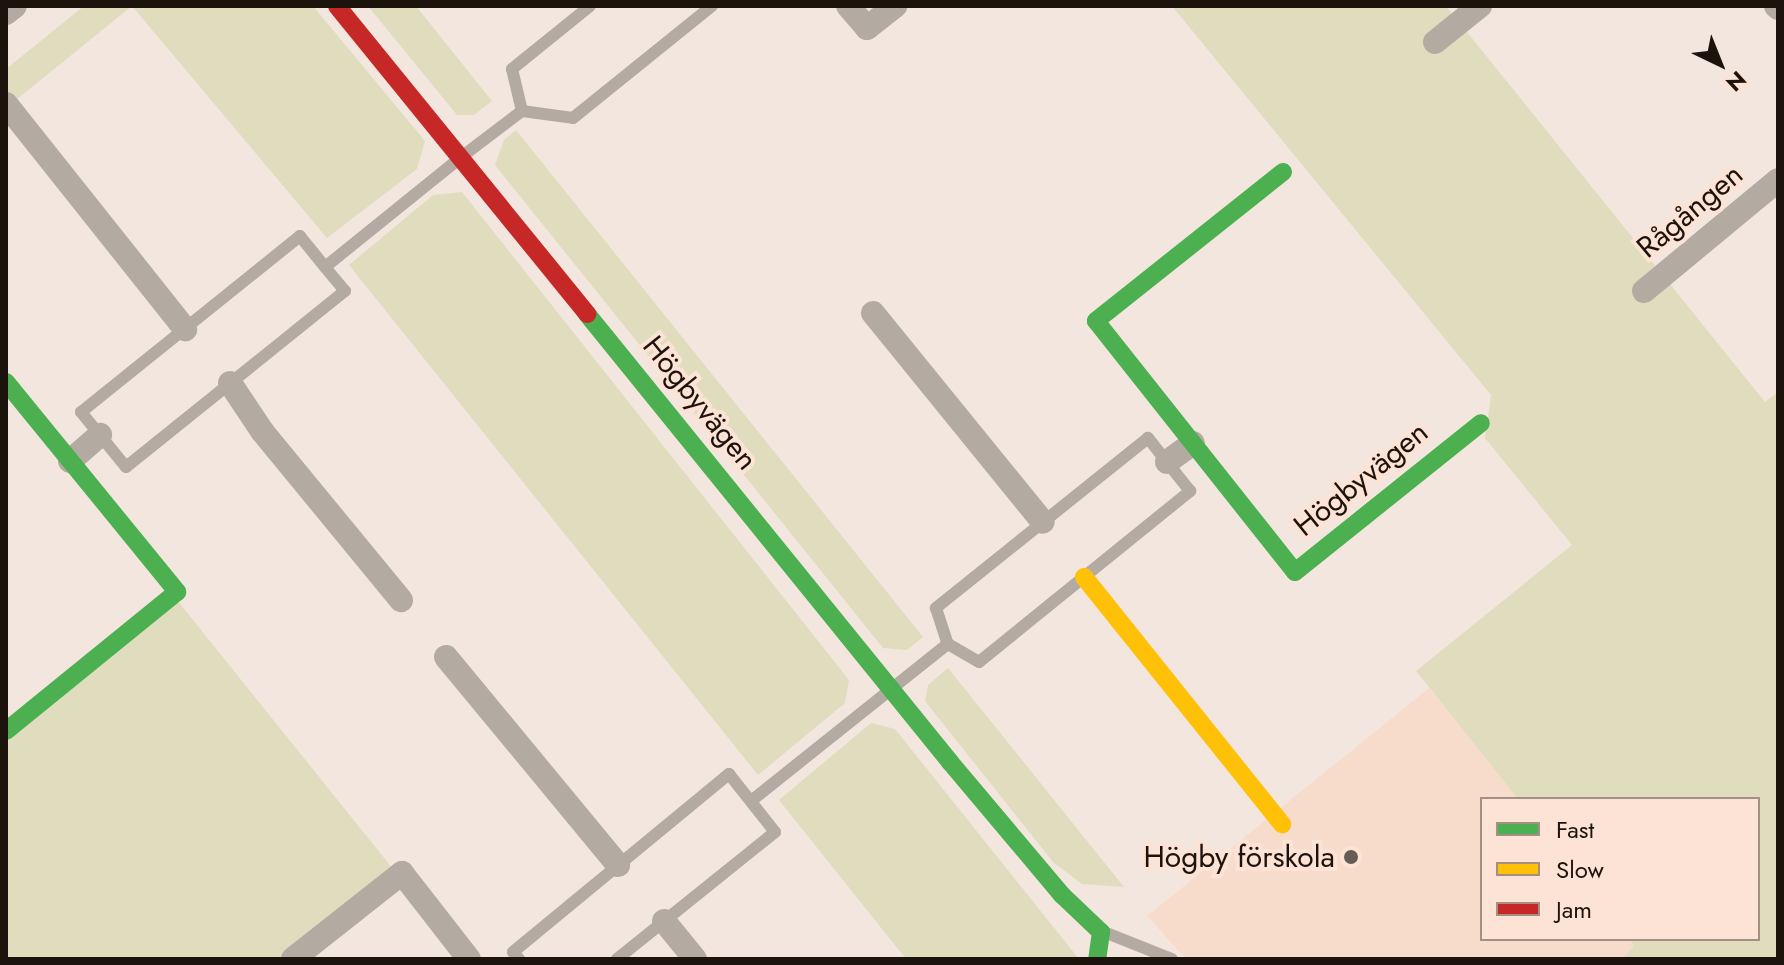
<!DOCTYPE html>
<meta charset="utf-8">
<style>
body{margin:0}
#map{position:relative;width:1784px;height:965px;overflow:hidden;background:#f3e6de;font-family:Jost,sans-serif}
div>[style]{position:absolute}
.built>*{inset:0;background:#f7dccc}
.green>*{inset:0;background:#dfddbd}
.lane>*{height:12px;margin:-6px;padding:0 6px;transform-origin:6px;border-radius:6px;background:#b3aba2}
.street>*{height:24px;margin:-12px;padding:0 12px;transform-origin:12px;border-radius:12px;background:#b3aba2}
.fast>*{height:18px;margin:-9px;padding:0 9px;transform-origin:9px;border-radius:9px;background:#4caf50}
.slow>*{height:18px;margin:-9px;padding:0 9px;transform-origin:9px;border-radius:9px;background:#ffc107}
.jam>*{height:18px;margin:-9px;padding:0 9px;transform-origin:9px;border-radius:9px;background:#c62828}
.dots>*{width:22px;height:22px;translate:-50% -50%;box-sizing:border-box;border:4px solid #fce3d5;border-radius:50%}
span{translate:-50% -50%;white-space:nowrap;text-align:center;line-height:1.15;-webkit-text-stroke:8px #fce3d5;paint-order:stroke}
.street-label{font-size:30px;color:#1d130d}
.poi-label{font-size:30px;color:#1d130d}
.right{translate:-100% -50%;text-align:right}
.frame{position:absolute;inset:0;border:8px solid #1d130d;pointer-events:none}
.legend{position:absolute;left:1480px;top:797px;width:280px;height:144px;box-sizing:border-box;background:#fce3d5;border:2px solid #a39085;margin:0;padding:10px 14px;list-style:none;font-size:24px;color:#1d130d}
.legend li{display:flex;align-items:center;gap:16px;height:40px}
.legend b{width:40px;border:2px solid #a39085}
.north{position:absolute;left:1680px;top:24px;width:80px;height:80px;-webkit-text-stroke:6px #fce3d5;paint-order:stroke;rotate:137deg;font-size:22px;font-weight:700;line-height:32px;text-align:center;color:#1d130d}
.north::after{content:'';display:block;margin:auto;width:28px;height:36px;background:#1d130d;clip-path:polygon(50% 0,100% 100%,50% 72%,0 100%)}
</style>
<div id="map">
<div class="built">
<i style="clip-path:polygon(1429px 688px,1518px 799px,1482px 799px,1482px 939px,1629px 939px,1634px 946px,1622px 959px,1186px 959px,1147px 916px)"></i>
</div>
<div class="green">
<i style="clip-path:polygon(84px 6px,313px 6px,425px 141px,417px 169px,327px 238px,132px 6px,6px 108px,6px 69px)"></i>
<i style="clip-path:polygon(368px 6px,416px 6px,492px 101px,474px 115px,457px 115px)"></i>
<i style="clip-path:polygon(1172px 6px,1446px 6px,1765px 402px,1778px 392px,1778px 959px,1622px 959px,1634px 946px,1629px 939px,1758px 939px,1758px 799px,1518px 799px,1416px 671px,1572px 545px,1485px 438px,1491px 395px)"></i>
<i style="clip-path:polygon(516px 130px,923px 637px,907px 650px,883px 648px,495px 165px,504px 140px)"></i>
<i style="clip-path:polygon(462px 192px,849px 680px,845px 703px,758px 775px,349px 265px,433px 195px)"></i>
<i style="clip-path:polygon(177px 600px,393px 869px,280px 959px,6px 959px,6px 739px)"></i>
<i style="clip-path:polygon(948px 668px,1124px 887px,1082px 884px,1053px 862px,925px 701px,928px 685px)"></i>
<i style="clip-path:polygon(871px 723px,895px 729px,1079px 959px,906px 959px,779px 800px)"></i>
</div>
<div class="lane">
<i style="left:522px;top:111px;width:43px;rotate:-103.4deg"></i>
<i style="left:512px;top:69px;width:100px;rotate:-38.9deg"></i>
<i style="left:325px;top:267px;width:40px;rotate:-129deg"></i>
<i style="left:300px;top:236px;width:281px;rotate:141.2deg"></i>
<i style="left:81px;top:412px;width:71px;rotate:50.7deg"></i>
<i style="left:126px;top:467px;width:281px;rotate:-38.8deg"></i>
<i style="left:345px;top:291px;width:31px;rotate:-130deg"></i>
<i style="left:325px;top:267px;width:174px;rotate:-38.9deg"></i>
<i style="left:460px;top:158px;width:78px;rotate:-37.2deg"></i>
<i style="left:522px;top:111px;width:51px;rotate:7.8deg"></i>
<i style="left:573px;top:118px;width:179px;rotate:-38.9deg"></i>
<i style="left:751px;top:801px;width:252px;rotate:-38.6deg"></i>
<i style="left:948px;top:644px;width:36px;rotate:30deg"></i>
<i style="left:979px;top:662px;width:272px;rotate:-39deg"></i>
<i style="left:1190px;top:491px;width:68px;rotate:-128.4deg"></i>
<i style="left:1148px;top:438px;width:272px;rotate:141.3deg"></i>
<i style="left:936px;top:608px;width:38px;rotate:72deg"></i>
<i style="left:1104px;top:932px;width:73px;rotate:21.7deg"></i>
<i style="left:519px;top:959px;width:9px;rotate:-131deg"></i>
<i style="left:513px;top:952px;width:280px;rotate:-39.5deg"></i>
<i style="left:729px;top:774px;width:74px;rotate:51.6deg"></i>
<i style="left:775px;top:832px;width:203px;rotate:141.2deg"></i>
</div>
<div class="street">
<i style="left:848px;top:6px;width:29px;rotate:49deg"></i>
<i style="left:867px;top:28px;width:36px;rotate:-38deg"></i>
<i style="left:1776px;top:6px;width:3px;rotate:45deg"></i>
<i style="left:6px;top:13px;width:11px;rotate:-38deg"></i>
<i style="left:1435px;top:42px;width:58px;rotate:-38.7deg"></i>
<i style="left:6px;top:104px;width:288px;rotate:51.5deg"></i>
<i style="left:1644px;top:291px;width:174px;rotate:-39.6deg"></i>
<i style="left:873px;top:313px;width:269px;rotate:50.9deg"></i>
<i style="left:230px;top:383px;width:58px;rotate:56.3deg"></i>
<i style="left:262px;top:431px;width:219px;rotate:50.6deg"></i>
<i style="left:70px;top:461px;width:40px;rotate:-41deg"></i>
<i style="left:1167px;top:462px;width:32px;rotate:-36deg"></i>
<i style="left:446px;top:657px;width:270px;rotate:50.4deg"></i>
<i style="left:664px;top:921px;width:49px;rotate:50.8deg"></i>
<i style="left:293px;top:959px;width:139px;rotate:-38.3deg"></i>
<i style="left:402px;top:873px;width:109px;rotate:52.1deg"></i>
</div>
<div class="fast">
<i style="left:1283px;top:172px;width:239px;rotate:141.5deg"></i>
<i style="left:1096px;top:321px;width:320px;rotate:51.6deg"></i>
<i style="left:1295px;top:572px;width:238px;rotate:-38.7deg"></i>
<i style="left:587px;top:314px;width:577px;rotate:50.98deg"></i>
<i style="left:950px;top:762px;width:174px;rotate:49.9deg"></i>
<i style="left:1062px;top:895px;width:54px;rotate:43.5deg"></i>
<i style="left:1101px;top:932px;width:27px;rotate:98deg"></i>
<i style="left:6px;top:382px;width:271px;rotate:50.8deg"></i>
<i style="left:177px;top:592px;width:220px;rotate:140.9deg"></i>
</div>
<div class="slow">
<i style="left:1084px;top:577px;width:317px;rotate:51.3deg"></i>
</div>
<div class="jam">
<i style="left:337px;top:6px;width:397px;rotate:50.9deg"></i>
</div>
<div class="dots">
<i style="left:1351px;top:857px;background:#685d56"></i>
</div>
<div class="street-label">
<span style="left:1690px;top:211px;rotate:-40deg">Rågången</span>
<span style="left:700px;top:403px;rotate:51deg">Högbyvägen</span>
<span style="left:1361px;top:479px;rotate:-39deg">Högbyvägen</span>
</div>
<div class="poi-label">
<span class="right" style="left:1335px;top:857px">Högby förskola</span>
</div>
<div class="frame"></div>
<ul class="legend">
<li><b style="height:10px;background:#4caf50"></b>Fast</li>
<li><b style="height:10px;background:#ffc107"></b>Slow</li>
<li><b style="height:10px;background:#c62828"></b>Jam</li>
</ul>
<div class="north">N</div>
</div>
